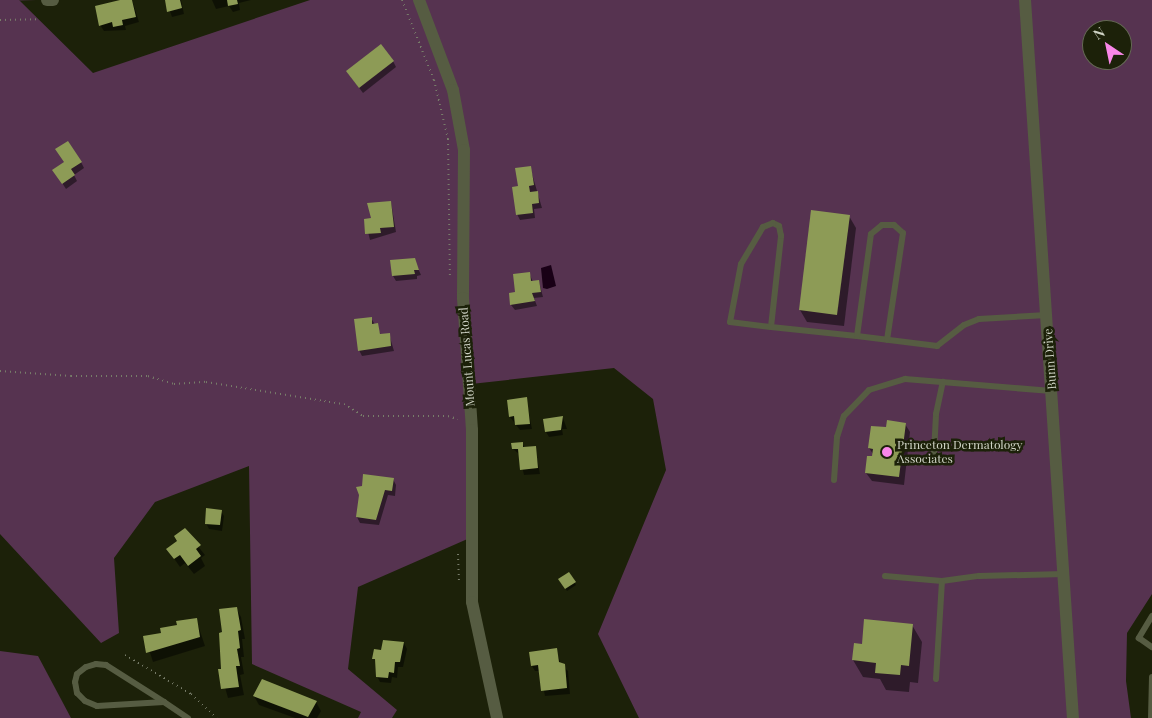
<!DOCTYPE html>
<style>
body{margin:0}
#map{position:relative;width:1152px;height:718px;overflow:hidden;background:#1c2109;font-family:"Playfair Display",serif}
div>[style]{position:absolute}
.green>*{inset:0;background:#563350}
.water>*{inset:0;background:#190016}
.shadow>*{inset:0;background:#0007}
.building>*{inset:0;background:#8d9b56}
.path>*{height:2px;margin-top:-1px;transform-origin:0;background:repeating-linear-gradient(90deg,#777c69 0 1px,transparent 0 5px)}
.service>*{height:6px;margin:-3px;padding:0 3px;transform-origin:3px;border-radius:3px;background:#565c42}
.minor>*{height:12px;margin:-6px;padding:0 6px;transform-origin:6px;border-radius:6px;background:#565c42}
.tertiary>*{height:12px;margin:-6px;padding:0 6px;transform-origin:6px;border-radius:6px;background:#565c42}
.dots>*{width:14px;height:14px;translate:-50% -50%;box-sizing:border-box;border:2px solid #1c2109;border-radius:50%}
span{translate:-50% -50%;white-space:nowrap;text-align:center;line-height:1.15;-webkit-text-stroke:5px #1c2109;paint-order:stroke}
.street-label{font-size:12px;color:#cfd3c5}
.poi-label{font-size:12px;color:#cfd3c5}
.left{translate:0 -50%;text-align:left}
.north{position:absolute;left:1082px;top:20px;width:50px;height:50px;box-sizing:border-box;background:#1c2109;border:1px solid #646854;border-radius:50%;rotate:326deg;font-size:14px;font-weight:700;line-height:20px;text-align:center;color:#cfd3c5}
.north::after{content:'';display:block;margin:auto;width:18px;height:22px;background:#f987e8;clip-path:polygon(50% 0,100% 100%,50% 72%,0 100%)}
</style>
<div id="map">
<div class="green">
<i style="clip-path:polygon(evenodd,0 0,19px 0,93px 73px,310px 0,1152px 0,1152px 594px,1127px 633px,1126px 681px,1131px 718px,639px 718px,598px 634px,666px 470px,653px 399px,614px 368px,471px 384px,472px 537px,358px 587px,348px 669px,397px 710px,392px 718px,358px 718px,361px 712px,252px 664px,249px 466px,155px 502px,114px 558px,119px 633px,101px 643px,0 534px,0 0,1092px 30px,1122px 30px,1122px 60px,1092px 60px,1092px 30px)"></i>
<i style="clip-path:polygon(0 651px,38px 656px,71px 718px,0 718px)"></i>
</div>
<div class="water">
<i style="clip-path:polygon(551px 265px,556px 286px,547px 289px,543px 288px,541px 268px)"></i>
</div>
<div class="shadow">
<i style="clip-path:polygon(125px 0,132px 0,139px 22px,125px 26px,126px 30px,104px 31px,100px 25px)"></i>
<i style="clip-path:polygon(166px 0,181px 0,184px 14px,172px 17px)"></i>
<i style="clip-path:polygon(212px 0,251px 0,239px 3px,240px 10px,233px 12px,229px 6px,216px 9px)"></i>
<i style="clip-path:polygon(393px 61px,396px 67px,363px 93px,351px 77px)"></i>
<i style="clip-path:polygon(81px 162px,84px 168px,74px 175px,77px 181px,66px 189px,57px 175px)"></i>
<i style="clip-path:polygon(530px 167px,542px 208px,534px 209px,535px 218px,520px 220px,517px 214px,519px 187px)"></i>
<i style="clip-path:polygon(391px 202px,396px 232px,370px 240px,365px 220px,372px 219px)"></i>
<i style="clip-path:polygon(849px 216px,856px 228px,844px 326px,807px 322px,800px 310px)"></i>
<i style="clip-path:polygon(414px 259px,421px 275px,417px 276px,417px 279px,396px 281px,393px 276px)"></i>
<i style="clip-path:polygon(529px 273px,533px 282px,539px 282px,543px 297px,534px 298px,537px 306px,515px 310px,511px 305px)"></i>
<i style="clip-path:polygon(371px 318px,381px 335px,389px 334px,394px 351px,362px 356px,359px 350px)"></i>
<i style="clip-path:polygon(526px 399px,532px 429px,520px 430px,510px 417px)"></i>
<i style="clip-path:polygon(563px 418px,567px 429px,562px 429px,563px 435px,549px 437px,546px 432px)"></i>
<i style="clip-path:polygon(905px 424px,910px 432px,904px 485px,872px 481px,866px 473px,873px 454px,869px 448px,887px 429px)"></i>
<i style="clip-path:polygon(522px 443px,525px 448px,535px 448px,540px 474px,524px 475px,519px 454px,513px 449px)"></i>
<i style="clip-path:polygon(393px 479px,396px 485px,395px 496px,388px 495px,379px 525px,360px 523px,357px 517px)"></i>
<i style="clip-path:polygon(221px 511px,224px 516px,222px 531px,209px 529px,206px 523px)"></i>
<i style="clip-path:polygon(185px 530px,205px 555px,201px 558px,205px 566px,194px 574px,185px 563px,180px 567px,168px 550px,178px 541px)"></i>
<i style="clip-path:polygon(569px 574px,576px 585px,567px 591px,560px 580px)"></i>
<i style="clip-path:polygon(236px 608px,241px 617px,245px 639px,242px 639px,244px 657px,241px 657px,244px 674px,240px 675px,244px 695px,228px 698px,220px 670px,223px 670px,224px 633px)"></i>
<i style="clip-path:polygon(196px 619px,205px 646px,153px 662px,145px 637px,162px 634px)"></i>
<i style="clip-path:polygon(912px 625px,922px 642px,918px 683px,910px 682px,909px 692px,886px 690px,880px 679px,863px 677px,853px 660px)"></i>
<i style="clip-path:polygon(384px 641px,404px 643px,407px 649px,403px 667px,398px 667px,397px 678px,392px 677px,391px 683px,380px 682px,377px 676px)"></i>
<i style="clip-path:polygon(556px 650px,561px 664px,568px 671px,570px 694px,545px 696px,540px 671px,535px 671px,532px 666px,530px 653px)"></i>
<i style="clip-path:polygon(254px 696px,316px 702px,321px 711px,317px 718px,295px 718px,259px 705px)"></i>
</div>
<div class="building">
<i style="clip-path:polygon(120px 0,132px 0,136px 17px,122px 20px,123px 25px,113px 27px,112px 22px,99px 26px,95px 6px)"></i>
<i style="clip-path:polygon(165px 0,180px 0,182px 8px,167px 12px)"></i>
<i style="clip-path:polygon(227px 0,237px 0,238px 4px,228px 6px)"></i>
<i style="clip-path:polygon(381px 44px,394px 61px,359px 88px,346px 71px)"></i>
<i style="clip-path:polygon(68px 141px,82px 162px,71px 169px,75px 175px,62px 184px,52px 170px,64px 162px,55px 149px)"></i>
<i style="clip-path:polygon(531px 166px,534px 185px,529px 186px,530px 192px,538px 191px,539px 203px,532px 204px,533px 213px,516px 215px,512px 187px,518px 186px,515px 168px)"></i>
<i style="clip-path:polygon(391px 201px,394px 227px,380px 228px,381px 233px,365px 234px,364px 219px,371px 218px,367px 203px)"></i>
<i style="clip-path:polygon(811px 210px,850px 215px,837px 315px,799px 310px)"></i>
<i style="clip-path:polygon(415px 258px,419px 270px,414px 270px,415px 274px,392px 276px,390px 260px)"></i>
<i style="clip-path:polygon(530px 272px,531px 281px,539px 280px,541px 292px,532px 293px,535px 301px,510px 305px,509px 293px,515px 292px,513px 274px)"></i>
<i style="clip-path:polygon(372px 317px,372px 324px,378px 323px,380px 334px,390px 333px,391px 346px,358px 351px,354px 319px)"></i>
<i style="clip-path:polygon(527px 397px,530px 424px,515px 425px,514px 416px,509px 417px,507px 400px)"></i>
<i style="clip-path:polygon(563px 416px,561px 430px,545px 432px,543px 419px)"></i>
<i style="clip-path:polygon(887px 420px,906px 423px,899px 477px,865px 473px,867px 456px,872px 456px,873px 449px,868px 448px,871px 426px,886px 427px)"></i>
<i style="clip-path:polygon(523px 442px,523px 447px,536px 446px,538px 468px,520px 470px,518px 449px,512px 449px,511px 443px)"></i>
<i style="clip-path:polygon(363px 474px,394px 478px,392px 491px,385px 490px,376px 520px,356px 517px,359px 495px,356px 487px,362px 486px)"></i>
<i style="clip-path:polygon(206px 508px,222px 510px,220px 525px,205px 524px)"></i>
<i style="clip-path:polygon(185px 528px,201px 545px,196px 549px,201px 556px,188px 566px,180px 555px,174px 559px,166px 549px,177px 541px,174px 536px)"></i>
<i style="clip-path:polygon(569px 572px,576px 582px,565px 589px,558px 579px)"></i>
<i style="clip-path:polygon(237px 607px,241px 630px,238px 631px,240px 648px,237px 649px,240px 666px,236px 666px,239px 687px,221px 689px,218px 669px,221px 669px,219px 633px,222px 632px,219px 609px)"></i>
<i style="clip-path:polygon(197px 618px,200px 637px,146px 653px,143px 636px,161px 633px,160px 628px,177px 625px,176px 621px)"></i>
<i style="clip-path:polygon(864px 619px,913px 624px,909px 666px,901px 665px,900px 675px,875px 673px,876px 663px,852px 660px,854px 643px,862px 644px)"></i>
<i style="clip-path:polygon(383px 640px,404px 642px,400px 662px,395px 662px,394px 673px,389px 672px,388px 678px,376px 677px,375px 659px,372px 659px,374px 649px,381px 650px)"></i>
<i style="clip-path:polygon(557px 648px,559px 662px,565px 664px,567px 688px,541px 691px,538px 665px,531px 666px,529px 652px)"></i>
<i style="clip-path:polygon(262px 679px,317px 701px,308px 717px,253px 696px)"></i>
</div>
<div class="path">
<i style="left:402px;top:0;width:86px;rotate:68.2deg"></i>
<i style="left:434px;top:80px;width:61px;rotate:76.7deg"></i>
<i style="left:448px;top:139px;width:138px;rotate:89.2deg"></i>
<i style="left:0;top:20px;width:39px;rotate:-1deg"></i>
<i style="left:0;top:371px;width:71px;rotate:4deg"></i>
<i style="left:71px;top:376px;width:77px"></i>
<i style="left:148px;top:376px;width:27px;rotate:17deg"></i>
<i style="left:174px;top:384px;width:32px;rotate:-4deg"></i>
<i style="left:206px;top:382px;width:140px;rotate:9.1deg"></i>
<i style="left:344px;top:404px;width:22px;rotate:32deg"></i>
<i style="left:363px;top:416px;width:85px"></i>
<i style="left:448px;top:416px;width:10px;rotate:17deg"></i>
<i style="left:458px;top:554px;width:30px;rotate:88deg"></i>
<i style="left:125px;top:655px;width:77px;rotate:30.6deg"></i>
<i style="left:191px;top:694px;width:35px;rotate:43deg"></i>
</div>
<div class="service">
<i style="left:771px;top:327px;width:92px;rotate:-83.7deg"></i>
<i style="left:781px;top:236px;width:10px;rotate:-101deg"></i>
<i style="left:779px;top:226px;width:7px;rotate:-153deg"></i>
<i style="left:773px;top:223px;width:11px;rotate:158deg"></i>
<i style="left:763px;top:227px;width:43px;rotate:120.7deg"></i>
<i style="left:741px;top:264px;width:59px;rotate:100.7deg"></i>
<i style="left:730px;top:322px;width:41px;rotate:7deg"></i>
<i style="left:771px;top:327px;width:86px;rotate:6deg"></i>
<i style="left:857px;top:336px;width:81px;rotate:7.1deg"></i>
<i style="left:937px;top:346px;width:34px;rotate:-38deg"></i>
<i style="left:964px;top:325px;width:16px;rotate:-22deg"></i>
<i style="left:979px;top:319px;width:68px;rotate:-3.4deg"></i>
<i style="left:857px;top:336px;width:103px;rotate:-82.2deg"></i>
<i style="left:871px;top:234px;width:14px;rotate:-39deg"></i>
<i style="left:882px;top:225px;width:12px"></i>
<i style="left:894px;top:225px;width:12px;rotate:42deg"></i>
<i style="left:903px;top:233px;width:108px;rotate:98.5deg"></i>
<i style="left:934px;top:453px;width:39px;rotate:-87deg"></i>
<i style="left:936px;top:414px;width:33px;rotate:-78deg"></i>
<i style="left:834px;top:480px;width:43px;rotate:-86deg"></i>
<i style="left:837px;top:437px;width:22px;rotate:-72deg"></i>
<i style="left:844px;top:416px;width:36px;rotate:-46deg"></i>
<i style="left:869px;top:390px;width:38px;rotate:-17deg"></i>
<i style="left:905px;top:379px;width:147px;rotate:4.7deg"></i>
<i style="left:885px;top:576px;width:57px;rotate:5deg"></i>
<i style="left:942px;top:581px;width:37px;rotate:-8deg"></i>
<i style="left:979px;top:576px;width:85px;rotate:-1.3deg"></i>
<i style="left:1152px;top:616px;width:26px;rotate:121deg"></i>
<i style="left:1139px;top:638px;width:16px;rotate:35deg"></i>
<i style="left:936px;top:679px;width:98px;rotate:-86.5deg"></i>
<i style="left:164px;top:702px;width:67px;rotate:176.6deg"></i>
<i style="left:97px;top:706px;width:13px;rotate:-157deg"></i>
<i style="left:85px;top:701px;width:11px;rotate:-135deg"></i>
<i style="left:77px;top:693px;width:11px;rotate:-100deg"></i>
<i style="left:75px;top:682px;width:8px;rotate:-76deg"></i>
<i style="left:77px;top:674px;width:11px;rotate:-38deg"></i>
<i style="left:86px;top:667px;width:10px;rotate:-17deg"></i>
<i style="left:96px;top:664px;width:10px;rotate:6deg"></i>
<i style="left:106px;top:665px;width:69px;rotate:32.5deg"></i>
<i style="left:164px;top:702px;width:29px;rotate:34deg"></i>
<i style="left:1151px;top:718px;width:41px;rotate:-88.6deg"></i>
</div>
<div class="minor">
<i style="left:47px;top:0;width:6px"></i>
</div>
<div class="tertiary">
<i style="left:419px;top:0;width:96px;rotate:69.3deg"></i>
<i style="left:453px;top:90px;width:61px;rotate:79.6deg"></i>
<i style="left:464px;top:150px;width:148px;rotate:90.4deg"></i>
<i style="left:463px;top:298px;width:132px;rotate:86.1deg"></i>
<i style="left:472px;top:430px;width:172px;rotate:90deg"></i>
<i style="left:472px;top:602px;width:119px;rotate:77.8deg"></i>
<i style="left:1025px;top:0;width:720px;rotate:86.18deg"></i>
</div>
<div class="dots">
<i style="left:887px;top:452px;background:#f987e8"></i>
</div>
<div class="street-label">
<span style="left:467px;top:357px;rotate:-94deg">Mount Lucas Road</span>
<span style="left:1050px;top:359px;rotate:-94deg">Bunn Drive</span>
</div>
<div class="poi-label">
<span class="left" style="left:897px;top:452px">Princeton Dermatology<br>Associates</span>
</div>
<div class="north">N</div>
</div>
